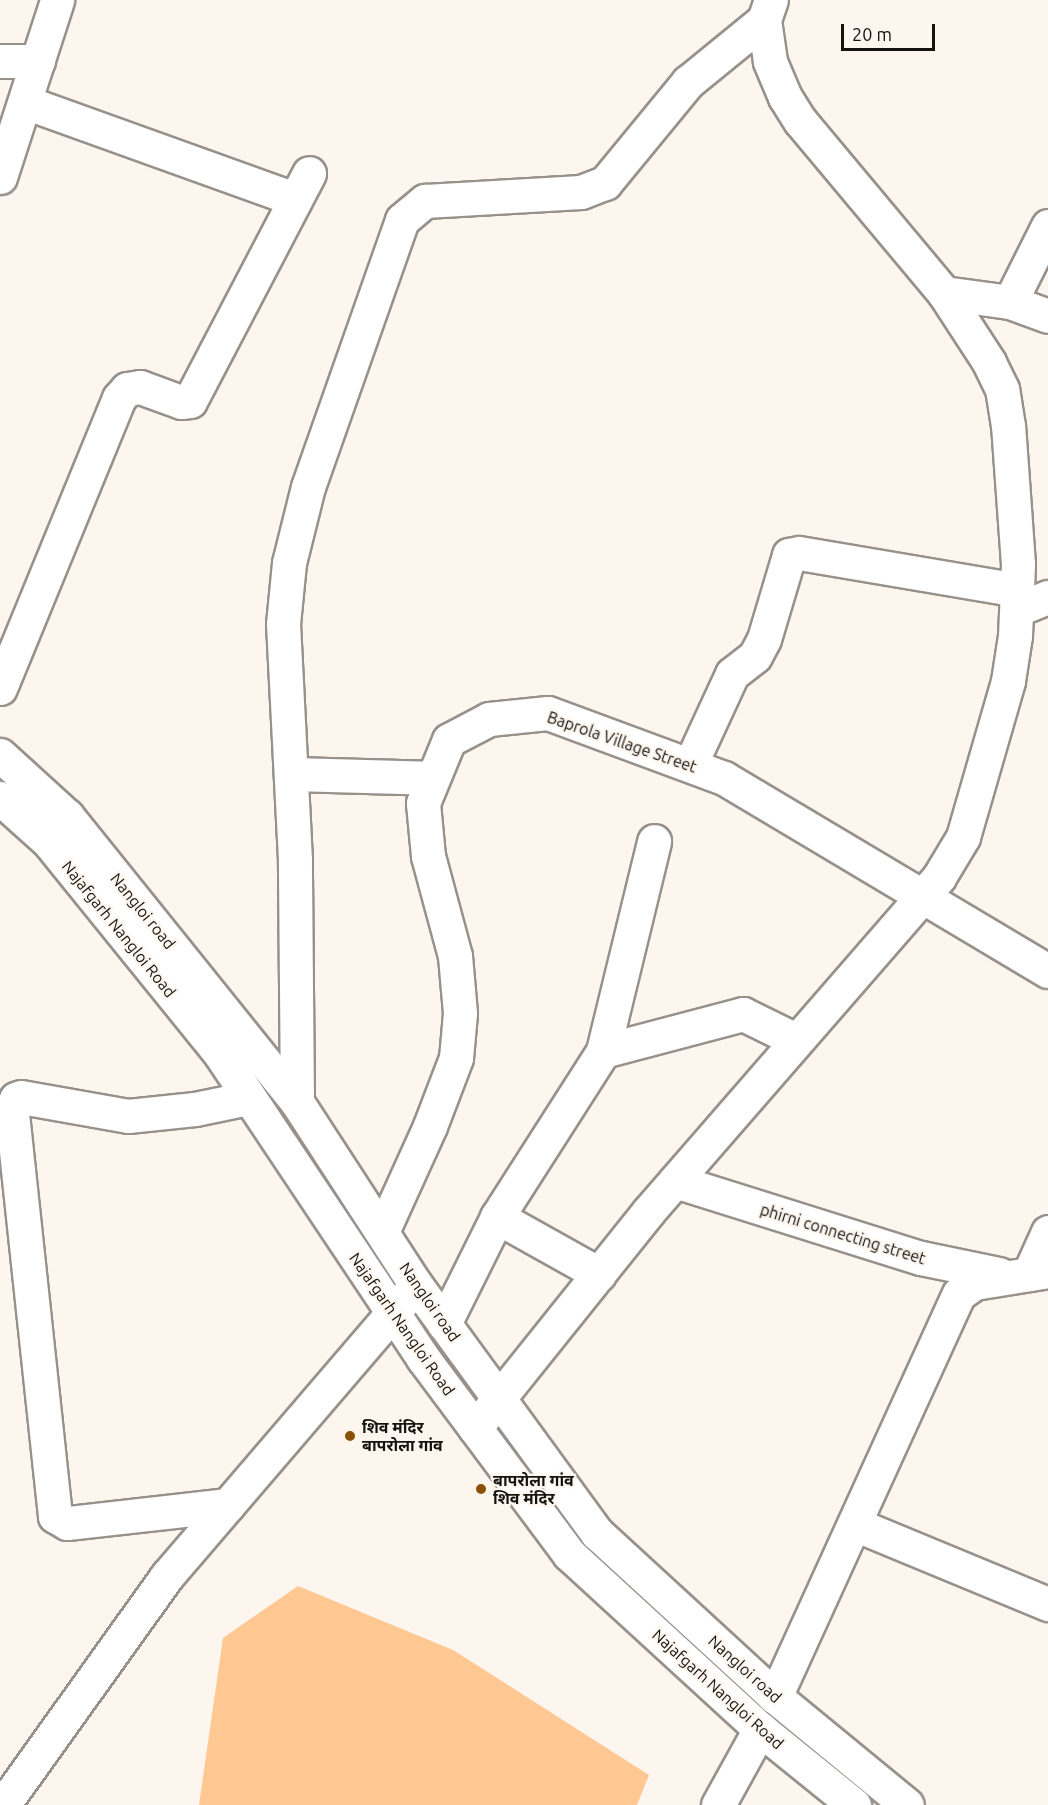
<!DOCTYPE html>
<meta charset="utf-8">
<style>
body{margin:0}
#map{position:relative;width:1048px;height:1805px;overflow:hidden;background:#fdf6ee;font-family:Ubuntu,"Noto Sans Devanagari",sans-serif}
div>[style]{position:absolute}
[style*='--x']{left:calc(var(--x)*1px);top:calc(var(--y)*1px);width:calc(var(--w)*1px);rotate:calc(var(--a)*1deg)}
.water>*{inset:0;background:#ffc791}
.roads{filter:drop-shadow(2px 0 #98918b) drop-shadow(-2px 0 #98918b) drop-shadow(0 2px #98918b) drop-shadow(0 -2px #98918b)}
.minor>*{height:33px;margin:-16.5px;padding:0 16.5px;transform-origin:16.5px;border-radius:16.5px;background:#fff}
.major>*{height:33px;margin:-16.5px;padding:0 16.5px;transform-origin:16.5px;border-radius:16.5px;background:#fff}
.dots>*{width:16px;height:16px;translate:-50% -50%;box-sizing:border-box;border:3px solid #fdf6ee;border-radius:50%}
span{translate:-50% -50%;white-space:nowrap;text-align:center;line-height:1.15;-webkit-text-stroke:4.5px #fdf6ee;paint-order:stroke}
.street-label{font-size:16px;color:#151310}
.poi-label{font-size:16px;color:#151310;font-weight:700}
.left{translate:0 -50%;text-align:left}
.scale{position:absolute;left:841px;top:24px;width:94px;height:27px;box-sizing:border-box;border:3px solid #151310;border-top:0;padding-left:8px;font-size:18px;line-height:21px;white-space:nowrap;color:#151310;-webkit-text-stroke:4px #fdf6ee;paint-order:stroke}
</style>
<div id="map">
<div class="water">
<div style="clip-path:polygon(298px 1586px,453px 1650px,649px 1775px,637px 1805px,199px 1805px,223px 1638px)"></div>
</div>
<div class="roads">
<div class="minor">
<div style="--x:0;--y:61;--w:38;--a:0"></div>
<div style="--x:25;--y:102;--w:287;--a:19.8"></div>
<div style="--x:0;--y:177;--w:186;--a:-72.1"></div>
<div style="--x:944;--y:293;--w:67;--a:7.8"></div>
<div style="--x:1010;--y:302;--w:40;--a:20.2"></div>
<div style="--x:1010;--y:302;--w:85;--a:-63.4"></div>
<div style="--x:1018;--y:609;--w:32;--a:-22"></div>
<div style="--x:0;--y:688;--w:313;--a:-67.7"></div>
<div style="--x:119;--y:398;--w:12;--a:-48"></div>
<div style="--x:127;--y:389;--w:13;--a:-9"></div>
<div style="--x:140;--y:387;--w:44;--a:20.1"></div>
<div style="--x:181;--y:402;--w:9;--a:-6"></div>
<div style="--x:190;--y:401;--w:257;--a:-62.4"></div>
<div style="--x:690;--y:765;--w:100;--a:-65.2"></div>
<div style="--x:732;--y:674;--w:29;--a:-38"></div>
<div style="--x:755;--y:656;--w:19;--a:-62"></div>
<div style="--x:764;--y:639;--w:88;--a:-73.4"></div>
<div style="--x:789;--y:555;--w:10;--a:-11"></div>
<div style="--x:799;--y:553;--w:222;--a:9.6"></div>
<div style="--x:291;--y:774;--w:139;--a:1.6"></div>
<div style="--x:603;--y:1051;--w:145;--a:-14.8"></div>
<div style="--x:743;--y:1014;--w:59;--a:26.1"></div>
<div style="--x:297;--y:1102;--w:242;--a:-90.5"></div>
<div style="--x:295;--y:860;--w:236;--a:-92.9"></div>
<div style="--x:283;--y:624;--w:61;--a:-84.4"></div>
<div style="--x:289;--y:563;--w:78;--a:-76"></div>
<div style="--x:308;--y:487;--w:283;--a:-70.6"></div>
<div style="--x:402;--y:220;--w:30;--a:-40"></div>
<div style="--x:425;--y:201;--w:156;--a:-3.3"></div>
<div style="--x:581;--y:192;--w:26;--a:-21"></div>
<div style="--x:605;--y:183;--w:131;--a:-50.6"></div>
<div style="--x:688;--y:82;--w:98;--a:-39.2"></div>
<div style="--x:675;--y:1181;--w:258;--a:17.4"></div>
<div style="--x:921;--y:1258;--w:80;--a:11.6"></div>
<div style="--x:497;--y:1217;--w:117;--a:29.2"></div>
<div style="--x:382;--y:1232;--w:116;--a:-65.6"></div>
<div style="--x:430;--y:1126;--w:73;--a:-69.1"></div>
<div style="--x:456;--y:1058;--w:45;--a:-84.9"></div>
<div style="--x:460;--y:1013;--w:57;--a:-95"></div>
<div style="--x:455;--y:956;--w:104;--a:-105.1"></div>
<div style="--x:428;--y:856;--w:53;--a:-95.4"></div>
<div style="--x:423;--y:803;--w:68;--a:-67.6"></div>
<div style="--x:449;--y:740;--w:45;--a:-27.7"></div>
<div style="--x:489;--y:719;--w:59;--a:-5.8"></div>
<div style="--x:548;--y:713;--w:188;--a:20.3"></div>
<div style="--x:724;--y:778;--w:377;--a:30.8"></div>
<div style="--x:1029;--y:1274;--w:46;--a:-65.7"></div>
<div style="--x:444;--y:1324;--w:119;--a:-63.6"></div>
<div style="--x:497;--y:1217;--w:197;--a:-57.4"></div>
<div style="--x:603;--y:1051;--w:216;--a:-76.3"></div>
<div style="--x:475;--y:1428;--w:277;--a:-51.3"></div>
<div style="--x:648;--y:1212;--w:444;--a:-49"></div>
<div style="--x:939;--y:877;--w:47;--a:-59"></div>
<div style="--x:963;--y:837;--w:162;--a:-73.9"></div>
<div style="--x:1008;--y:681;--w:46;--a:-81.2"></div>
<div style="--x:1015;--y:636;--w:72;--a:-87.6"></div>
<div style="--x:1018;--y:564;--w:138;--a:-94.1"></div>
<div style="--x:1008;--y:426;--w:37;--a:-99"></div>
<div style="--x:1002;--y:389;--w:30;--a:-116"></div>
<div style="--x:989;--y:362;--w:82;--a:-123.1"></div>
<div style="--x:944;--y:293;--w:224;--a:-129.9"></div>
<div style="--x:800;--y:121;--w:28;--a:-122"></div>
<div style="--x:785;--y:97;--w:39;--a:-113"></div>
<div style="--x:770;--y:61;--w:41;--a:-98.3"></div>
<div style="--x:764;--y:20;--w:21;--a:-71"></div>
<div style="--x:228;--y:1505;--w:162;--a:173.6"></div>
<div style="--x:67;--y:1523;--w:14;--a:-150"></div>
<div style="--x:55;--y:1516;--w:407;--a:-96.1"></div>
<div style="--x:12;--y:1111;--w:13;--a:-72"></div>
<div style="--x:16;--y:1099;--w:5;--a:-22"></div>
<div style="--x:21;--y:1097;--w:109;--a:10.1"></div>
<div style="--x:128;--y:1116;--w:67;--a:-6"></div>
<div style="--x:195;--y:1109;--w:54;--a:-11.7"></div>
<div style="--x:857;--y:1525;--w:207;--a:22.5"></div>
<div style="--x:775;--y:1697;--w:443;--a:-65.5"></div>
<div style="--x:959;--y:1294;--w:19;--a:-36"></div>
<div style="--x:974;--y:1283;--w:75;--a:-9.2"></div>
<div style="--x:3;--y:1805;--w:282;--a:-54.4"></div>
<div style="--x:167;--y:1576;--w:374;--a:-49.4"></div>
<div style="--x:718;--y:1805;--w:87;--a:-61.1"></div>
</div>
<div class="major">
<div style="--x:0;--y:755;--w:91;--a:42.3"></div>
<div style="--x:67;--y:816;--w:367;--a:51.2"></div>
<div style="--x:297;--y:1102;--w:218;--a:57"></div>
<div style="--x:416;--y:1285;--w:307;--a:53.9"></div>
<div style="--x:597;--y:1533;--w:239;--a:42.6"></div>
<div style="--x:773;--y:1695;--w:173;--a:39.4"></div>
<div style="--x:0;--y:798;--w:64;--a:41.9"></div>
<div style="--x:48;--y:841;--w:275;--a:51"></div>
<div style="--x:221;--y:1055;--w:364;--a:56.3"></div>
<div style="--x:423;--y:1358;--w:244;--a:53.3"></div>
<div style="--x:569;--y:1554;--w:259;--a:42.5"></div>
<div style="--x:760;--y:1729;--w:121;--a:39"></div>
</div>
</div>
<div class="dots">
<div style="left:350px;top:1436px;background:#8a5206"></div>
<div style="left:481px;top:1489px;background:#8a5206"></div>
</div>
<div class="street-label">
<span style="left:622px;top:742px;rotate:19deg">Baprola Village Street</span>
<span style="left:143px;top:911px;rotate:51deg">Nangloi road</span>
<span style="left:119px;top:929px;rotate:51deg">Najafgarh Nangloi Road</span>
<span style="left:843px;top:1234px;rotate:17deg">phirni connecting street</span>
<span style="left:430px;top:1302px;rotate:55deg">Nangloi road</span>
<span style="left:402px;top:1324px;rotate:55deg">Najafgarh Nangloi Road</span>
<span style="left:745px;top:1669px;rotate:42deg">Nangloi road</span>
<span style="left:718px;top:1689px;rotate:42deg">Najafgarh Nangloi Road</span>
</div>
<div class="poi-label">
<span class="left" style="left:362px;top:1436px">शिव मंदिर<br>बापरोला गांव</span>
<span class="left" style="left:493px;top:1489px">बापरोला गांव<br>शिव मंदिर</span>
</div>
<div class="scale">20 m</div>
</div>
